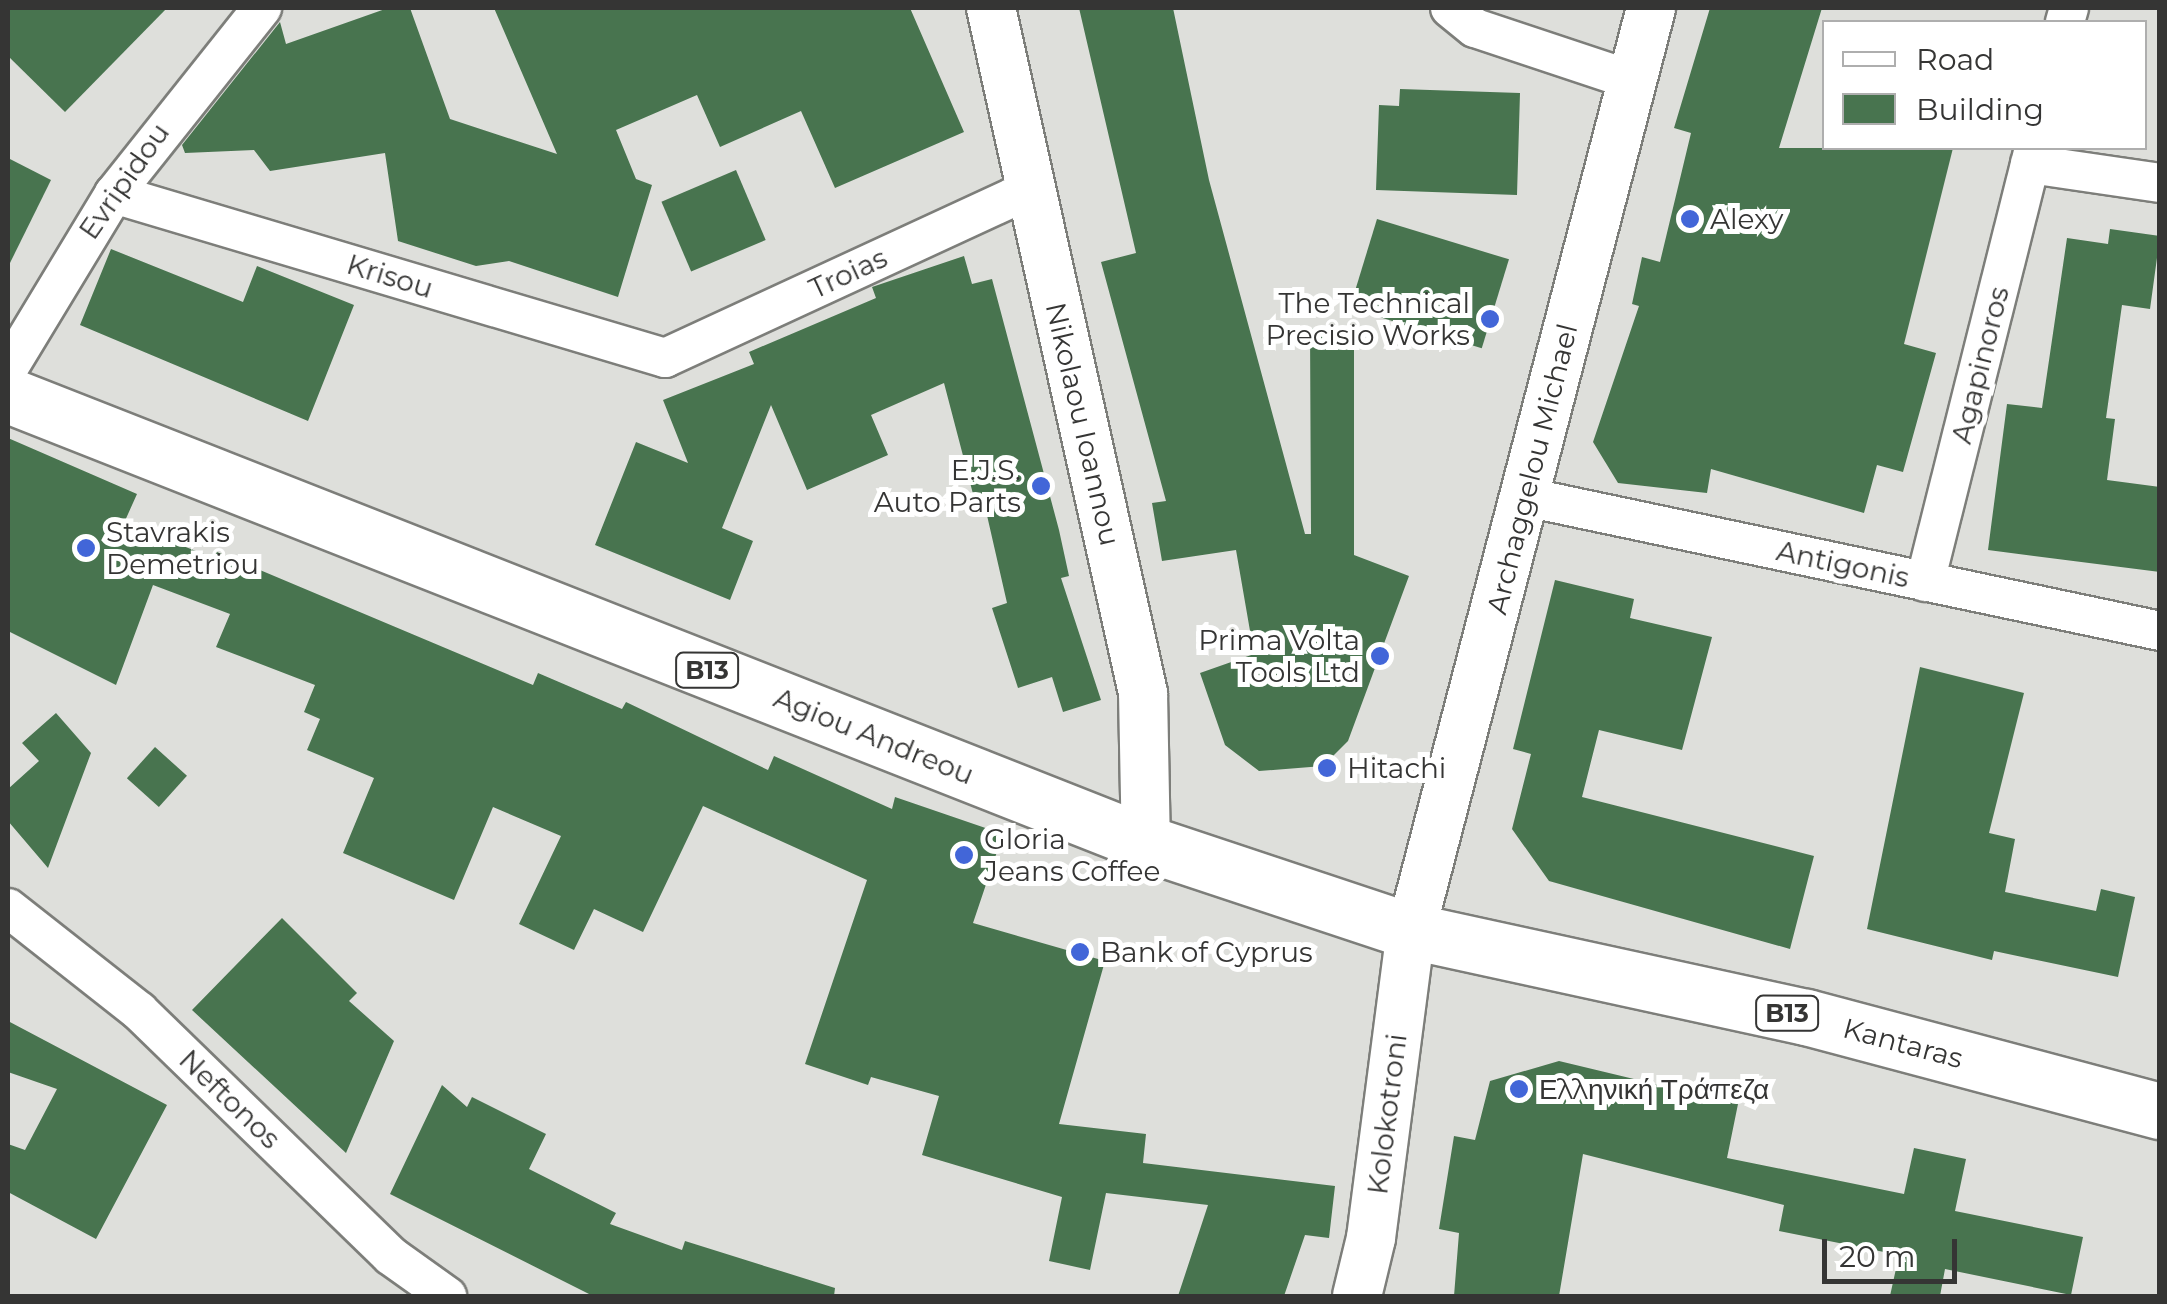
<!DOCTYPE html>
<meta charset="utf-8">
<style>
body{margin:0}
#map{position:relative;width:2167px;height:1304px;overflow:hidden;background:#dedfdb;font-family:Montserrat,sans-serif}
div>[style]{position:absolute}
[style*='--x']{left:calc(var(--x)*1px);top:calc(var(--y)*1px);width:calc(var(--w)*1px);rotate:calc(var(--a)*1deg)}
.building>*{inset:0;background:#48744f;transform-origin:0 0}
.roads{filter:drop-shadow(2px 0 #7d7e7a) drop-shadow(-2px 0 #7d7e7a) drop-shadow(0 2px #7d7e7a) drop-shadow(0 -2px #7d7e7a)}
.minor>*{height:38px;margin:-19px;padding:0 19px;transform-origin:19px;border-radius:19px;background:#fff}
.tertiary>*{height:48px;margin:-24px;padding:0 24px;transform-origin:24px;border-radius:24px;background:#fff}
.primary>*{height:55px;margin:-27.5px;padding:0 27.5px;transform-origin:27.5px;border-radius:27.5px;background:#fff}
.dots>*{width:28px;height:28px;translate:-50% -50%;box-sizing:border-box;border:5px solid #fff;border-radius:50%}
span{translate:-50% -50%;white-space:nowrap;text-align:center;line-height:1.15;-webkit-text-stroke:10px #fff;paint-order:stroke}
.shield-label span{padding:2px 8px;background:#fff;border:2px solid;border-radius:8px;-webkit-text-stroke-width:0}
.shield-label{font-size:25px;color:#353534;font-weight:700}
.street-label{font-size:28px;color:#353534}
.poi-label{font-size:28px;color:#353534}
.left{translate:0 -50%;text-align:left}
.right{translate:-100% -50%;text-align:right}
.frame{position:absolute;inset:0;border:10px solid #353534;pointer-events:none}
.legend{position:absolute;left:1822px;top:20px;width:325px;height:130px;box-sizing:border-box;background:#fff;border:2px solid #aeaeae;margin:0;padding:12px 18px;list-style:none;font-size:30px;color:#353534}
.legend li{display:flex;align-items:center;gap:20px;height:50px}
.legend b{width:50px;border:2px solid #aeaeae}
.scale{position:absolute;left:1822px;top:1239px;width:135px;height:45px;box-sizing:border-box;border:5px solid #353534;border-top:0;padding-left:12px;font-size:30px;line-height:35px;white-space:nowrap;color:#353534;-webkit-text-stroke:8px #fff;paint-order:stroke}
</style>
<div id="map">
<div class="building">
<div style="clip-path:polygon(8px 8px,167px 8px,65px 112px,8px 56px)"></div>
<div style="clip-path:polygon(388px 8px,410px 8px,450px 119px,557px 154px,494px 8px,910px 8px,964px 132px,835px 188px,801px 111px,720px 147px,697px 95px,616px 130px,636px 179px,652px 185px,618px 297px,509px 261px,476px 266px,398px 241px,385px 153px,270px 171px,254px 150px,185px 153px,182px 145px,280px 22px,286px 44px)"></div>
<div style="clip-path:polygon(1079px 8px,1173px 8px,1209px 180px,1305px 534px,1311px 534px,1310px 328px,1354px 328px,1354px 555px,1409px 576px,1348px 741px,1323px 766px,1259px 771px,1225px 745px,1200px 673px,1254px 654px,1236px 550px,1162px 561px,1152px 503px,1166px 501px,1101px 262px,1136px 253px)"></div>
<div style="clip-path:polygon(1710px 8px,1822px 8px,1779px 148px,1953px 148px,1904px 344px,1936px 353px,1903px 472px,1877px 465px,1864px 513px,1711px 469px,1707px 493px,1618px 483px,1593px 442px,1639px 306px,1632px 304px,1642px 257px,1660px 262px,1691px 133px,1674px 128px)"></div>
<div style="clip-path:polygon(1400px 89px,1520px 93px,1517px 195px,1376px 190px,1379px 105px,1399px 106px)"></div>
<div style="clip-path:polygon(8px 158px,51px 180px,8px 267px)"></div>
<div style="left:736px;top:170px;width:76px;height:81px;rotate:67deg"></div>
<div style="left:1377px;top:219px;width:138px;height:93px;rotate:17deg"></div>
<div style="clip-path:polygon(2110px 229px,2160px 236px,2150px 309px,2122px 305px,2106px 418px,2115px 419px,2107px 480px,2160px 487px,2160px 572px,1988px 550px,2007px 404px,2042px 408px,2067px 238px,2108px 244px)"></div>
<div style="clip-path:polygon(111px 249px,243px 302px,257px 266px,354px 305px,308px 421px,80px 325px)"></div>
<div style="clip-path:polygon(964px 256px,972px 284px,992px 279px,1059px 530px,1069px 576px,1061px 578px,1101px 700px,1063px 712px,1052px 677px,1018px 688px,992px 608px,1007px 603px,986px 511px,978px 513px,944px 383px,871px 415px,888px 455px,807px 490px,771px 405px,722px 528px,753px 541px,730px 600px,595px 545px,636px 442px,688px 463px,663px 400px,754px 364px,749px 352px,876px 298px,872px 287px)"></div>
<div style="clip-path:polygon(8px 438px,137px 494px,124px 523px,214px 558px,217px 552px,533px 685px,538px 673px,622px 709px,626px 702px,768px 770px,774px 756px,892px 809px,895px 797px,1003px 834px,973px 923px,1105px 961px,1059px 1124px,1146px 1134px,1143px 1163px,1335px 1186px,1329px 1238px,1305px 1235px,1284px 1296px,1178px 1296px,1208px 1205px,1106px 1193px,1090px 1270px,1049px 1261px,1062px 1197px,922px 1155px,939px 1096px,871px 1077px,868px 1085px,805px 1064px,867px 880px,703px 806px,643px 932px,594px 909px,574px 950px,519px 924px,561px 836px,493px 807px,454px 900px,343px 853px,374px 778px,307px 750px,320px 719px,304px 712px,315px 685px,216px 647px,230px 614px,153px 585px,116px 685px,8px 631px)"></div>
<div style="clip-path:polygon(1555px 580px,1634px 599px,1630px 618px,1712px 637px,1682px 750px,1599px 730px,1582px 797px,1814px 856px,1790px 949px,1549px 881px,1512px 829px,1531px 754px,1513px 749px)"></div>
<div style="clip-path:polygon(1920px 667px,2024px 693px,1989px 833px,2015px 839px,2005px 892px,2096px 911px,2101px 889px,2135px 897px,2118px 977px,1994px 951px,1992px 960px,1867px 929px)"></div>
<div style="clip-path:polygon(56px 713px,91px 753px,48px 868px,8px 821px,8px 789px,39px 761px,22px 743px)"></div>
<div style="left:155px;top:747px;width:43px;height:42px;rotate:42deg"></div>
<div style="clip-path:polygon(282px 918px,357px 993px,349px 1001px,394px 1041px,346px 1153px,192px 1010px)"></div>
<div style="clip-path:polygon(8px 1021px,167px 1105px,96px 1239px,8px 1192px,8px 1144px,25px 1150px,57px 1089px,8px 1072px)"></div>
<div style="clip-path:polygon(1559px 1061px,1738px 1104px,1727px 1158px,1904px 1194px,1914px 1148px,1966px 1159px,1955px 1211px,2083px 1237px,2071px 1295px,1945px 1269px,1940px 1296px,1890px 1296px,1899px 1255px,1779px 1231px,1784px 1205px,1583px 1154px,1559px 1296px,1454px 1296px,1459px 1233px,1439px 1229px,1454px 1136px,1475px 1140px,1490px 1081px)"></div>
<div style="clip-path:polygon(442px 1085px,467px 1107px,472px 1097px,546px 1134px,529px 1169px,616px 1213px,610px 1224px,682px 1250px,685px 1241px,835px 1288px,834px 1296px,593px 1296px,390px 1194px)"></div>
</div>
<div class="roads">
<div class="minor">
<div style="--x:1450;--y:8;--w:32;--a:39"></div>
<div style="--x:1475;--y:28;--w:164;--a:18.4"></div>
<div style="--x:2065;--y:22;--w:15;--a:-74"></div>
<div style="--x:2030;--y:164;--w:131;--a:8.3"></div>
<div style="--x:114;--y:194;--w:575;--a:16.58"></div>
<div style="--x:665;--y:358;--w:403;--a:-24.8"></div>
<div style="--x:8;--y:369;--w:205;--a:-58.8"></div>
<div style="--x:114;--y:194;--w:238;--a:-51.5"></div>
<div style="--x:1526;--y:497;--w:648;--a:11.93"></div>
<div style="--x:1925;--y:582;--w:447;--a:-75.9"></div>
<div style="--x:8;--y:908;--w:167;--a:38.2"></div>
<div style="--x:139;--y:1011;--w:351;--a:44.2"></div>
<div style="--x:391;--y:1256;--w:69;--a:35.5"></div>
</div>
<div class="tertiary">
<div style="--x:991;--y:8;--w:702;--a:77.49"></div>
<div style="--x:1143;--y:693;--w:150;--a:88.9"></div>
<div style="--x:1357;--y:1296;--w:60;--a:-76.4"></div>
<div style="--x:1371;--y:1238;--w:310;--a:-82.6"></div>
<div style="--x:1411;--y:931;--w:954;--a:-75.42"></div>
</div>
<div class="primary">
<div style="--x:8;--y:395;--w:1223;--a:21.49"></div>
<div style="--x:1146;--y:843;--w:279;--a:18.4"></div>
<div style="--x:1411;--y:931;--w:404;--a:12.3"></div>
<div style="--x:1806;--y:1017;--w:366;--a:14.9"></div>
</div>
</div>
<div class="dots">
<div style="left:1690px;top:219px;background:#4266d8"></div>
<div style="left:1490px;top:319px;background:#4266d8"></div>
<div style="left:1041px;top:486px;background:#4266d8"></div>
<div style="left:86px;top:548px;background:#4266d8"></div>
<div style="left:1380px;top:656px;background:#4266d8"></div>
<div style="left:1327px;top:768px;background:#4266d8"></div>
<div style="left:964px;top:855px;background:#4266d8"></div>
<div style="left:1080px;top:952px;background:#4266d8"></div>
<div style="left:1519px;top:1089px;background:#4266d8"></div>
</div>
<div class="shield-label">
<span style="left:707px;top:670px">B13</span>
<span style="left:1787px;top:1013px">B13</span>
</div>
<div class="street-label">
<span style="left:124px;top:181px;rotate:-55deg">Evripidou</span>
<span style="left:848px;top:273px;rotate:-25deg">Troias</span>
<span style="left:390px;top:276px;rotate:17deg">Krisou</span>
<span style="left:1980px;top:365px;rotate:-76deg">Agapinoros</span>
<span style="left:1083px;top:424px;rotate:77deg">Nikolaou Ioannou</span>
<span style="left:1532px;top:469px;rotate:-76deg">Archaggelou Michael</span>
<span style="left:1843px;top:564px;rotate:12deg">Antigonis</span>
<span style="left:874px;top:736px;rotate:22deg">Agiou Andreou</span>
<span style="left:1903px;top:1043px;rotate:15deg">Kantaras</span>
<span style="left:230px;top:1099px;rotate:44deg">Neftonos</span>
<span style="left:1387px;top:1114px;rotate:-83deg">Kolokotroni</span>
</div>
<div class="poi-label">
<span class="left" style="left:1710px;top:219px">Alexy</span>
<span class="right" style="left:1470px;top:319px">The Technical<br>Precisio Works</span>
<span class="right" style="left:1021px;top:486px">E.J.S.<br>Auto Parts</span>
<span class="left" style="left:106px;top:548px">Stavrakis<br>Demetriou</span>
<span class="right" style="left:1360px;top:656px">Prima Volta<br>Tools Ltd</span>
<span class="left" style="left:1347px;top:768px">Hitachi</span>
<span class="left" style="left:984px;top:855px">Gloria<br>Jeans Coffee</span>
<span class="left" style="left:1100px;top:952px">Bank of Cyprus</span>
<span class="left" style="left:1539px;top:1089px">Ελληνική Τράπεζα</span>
</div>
<div class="frame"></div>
<ul class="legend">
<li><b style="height:12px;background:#fff"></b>Road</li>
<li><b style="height:28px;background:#48744f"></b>Building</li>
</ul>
<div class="scale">20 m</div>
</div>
